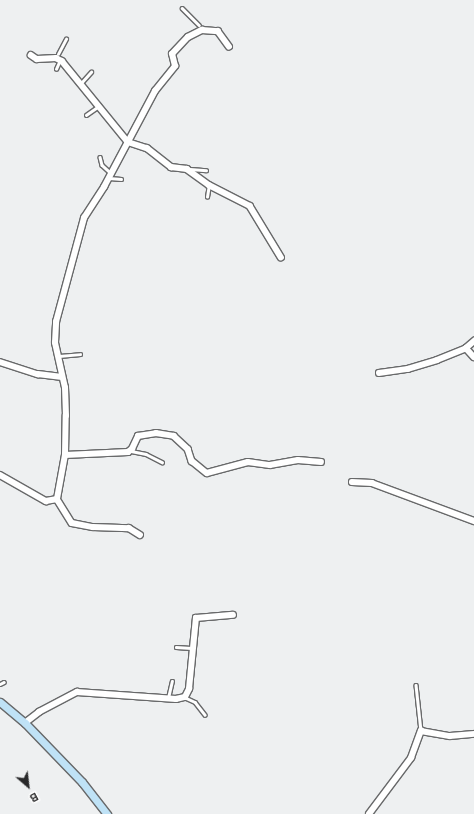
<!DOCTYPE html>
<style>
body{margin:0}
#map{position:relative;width:474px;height:814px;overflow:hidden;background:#eef0f1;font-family:Raleway,sans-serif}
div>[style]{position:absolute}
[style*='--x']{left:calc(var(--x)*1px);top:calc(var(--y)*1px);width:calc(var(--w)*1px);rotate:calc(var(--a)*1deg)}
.roads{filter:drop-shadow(1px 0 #68696a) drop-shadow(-1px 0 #68696a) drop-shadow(0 1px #68696a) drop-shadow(0 -1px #68696a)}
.lane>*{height:2.5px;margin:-1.25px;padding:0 1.25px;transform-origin:1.25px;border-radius:1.25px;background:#fff}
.street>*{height:5.5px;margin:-2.75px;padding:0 2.75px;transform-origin:2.75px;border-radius:2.75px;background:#fff}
.secondary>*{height:7px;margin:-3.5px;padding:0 3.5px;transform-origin:3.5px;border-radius:3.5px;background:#bfe2f6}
span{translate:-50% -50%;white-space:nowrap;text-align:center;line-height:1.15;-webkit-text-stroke:4px #fff;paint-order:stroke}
.north{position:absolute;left:8px;top:766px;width:40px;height:40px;-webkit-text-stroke:3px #fff;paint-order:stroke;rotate:152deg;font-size:11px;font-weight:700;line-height:16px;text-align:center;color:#29292a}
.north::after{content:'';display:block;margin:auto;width:14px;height:18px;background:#29292a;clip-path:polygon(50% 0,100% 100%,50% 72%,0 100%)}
</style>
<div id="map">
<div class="roads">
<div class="lane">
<div style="--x:182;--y:8;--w:24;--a:45"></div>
<div style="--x:58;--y:54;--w:17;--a:-62"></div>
<div style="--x:56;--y:69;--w:10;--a:-66"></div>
<div style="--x:81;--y:83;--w:15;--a:-48"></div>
<div style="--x:86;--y:115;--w:16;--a:-35"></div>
<div style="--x:100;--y:157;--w:8;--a:76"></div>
<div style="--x:102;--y:165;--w:12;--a:42"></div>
<div style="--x:190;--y:169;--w:16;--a:4"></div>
<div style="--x:109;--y:178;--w:12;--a:5"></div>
<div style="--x:207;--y:197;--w:12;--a:-81"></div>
<div style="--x:59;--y:356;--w:21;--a:-5"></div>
<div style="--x:131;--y:451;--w:15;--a:11"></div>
<div style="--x:146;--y:454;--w:18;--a:27"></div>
<div style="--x:176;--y:647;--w:15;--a:4"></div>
<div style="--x:0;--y:684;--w:4;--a:-27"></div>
<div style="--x:416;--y:685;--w:46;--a:83.8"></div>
<div style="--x:168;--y:698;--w:17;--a:-77"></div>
<div style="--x:186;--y:698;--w:10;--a:24"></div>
<div style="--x:195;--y:702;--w:16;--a:52"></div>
</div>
<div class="street">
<div style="--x:31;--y:55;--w:7;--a:34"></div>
<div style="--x:37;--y:59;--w:19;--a:-3"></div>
<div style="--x:56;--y:58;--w:7;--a:27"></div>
<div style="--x:62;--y:61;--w:104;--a:50.8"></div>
<div style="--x:128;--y:142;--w:20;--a:18"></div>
<div style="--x:147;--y:148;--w:31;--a:38"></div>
<div style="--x:171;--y:167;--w:16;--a:7"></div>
<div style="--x:187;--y:169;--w:27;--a:36"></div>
<div style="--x:209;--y:185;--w:46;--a:27.1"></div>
<div style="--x:250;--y:206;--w:60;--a:58.7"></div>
<div style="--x:466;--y:348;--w:12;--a:48"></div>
<div style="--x:0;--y:362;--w:40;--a:18"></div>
<div style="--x:38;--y:374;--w:24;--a:7"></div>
<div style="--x:379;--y:373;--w:29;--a:-8"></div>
<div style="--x:408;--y:369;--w:30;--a:-17"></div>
<div style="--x:437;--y:360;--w:31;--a:-22"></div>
<div style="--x:466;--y:348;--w:11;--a:-41"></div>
<div style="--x:65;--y:455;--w:63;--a:-2.7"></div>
<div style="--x:128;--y:452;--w:5;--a:-37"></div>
<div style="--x:132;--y:449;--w:14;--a:-65"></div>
<div style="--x:138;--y:436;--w:18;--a:-9"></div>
<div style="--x:156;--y:433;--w:18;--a:9"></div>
<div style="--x:174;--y:436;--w:19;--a:43"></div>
<div style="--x:188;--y:449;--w:13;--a:72"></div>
<div style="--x:192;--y:461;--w:19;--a:39"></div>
<div style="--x:207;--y:473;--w:42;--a:-15"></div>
<div style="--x:248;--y:462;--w:22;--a:8"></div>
<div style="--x:270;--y:465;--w:28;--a:-10"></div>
<div style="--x:298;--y:460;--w:23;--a:5"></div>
<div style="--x:0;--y:475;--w:53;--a:29.5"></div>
<div style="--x:46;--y:501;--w:11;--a:-10"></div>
<div style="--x:57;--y:499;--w:45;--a:-79.7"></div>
<div style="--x:65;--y:455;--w:39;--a:-89"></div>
<div style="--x:66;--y:416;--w:28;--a:-92"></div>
<div style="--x:65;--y:388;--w:46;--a:-102.5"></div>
<div style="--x:55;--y:343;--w:21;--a:-87"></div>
<div style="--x:56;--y:322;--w:108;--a:-74.9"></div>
<div style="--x:84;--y:218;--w:37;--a:-57"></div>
<div style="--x:104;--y:187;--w:109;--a:-62"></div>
<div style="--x:155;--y:91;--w:32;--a:-51"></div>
<div style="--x:175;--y:66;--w:12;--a:-104"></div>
<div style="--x:172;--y:54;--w:23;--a:-47"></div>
<div style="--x:188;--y:37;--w:16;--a:-27"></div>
<div style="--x:202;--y:30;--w:16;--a:4"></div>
<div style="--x:218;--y:31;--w:19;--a:54"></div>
<div style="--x:352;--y:482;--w:20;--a:3"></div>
<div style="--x:372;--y:483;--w:109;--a:20.4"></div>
<div style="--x:57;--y:499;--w:28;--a:58"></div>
<div style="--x:72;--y:523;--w:21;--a:11"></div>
<div style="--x:93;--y:527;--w:36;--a:2"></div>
<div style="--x:129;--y:528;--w:13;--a:32"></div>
<div style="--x:25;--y:723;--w:18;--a:-38"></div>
<div style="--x:39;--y:712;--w:43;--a:-27.8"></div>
<div style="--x:77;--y:692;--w:99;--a:4"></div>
<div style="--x:176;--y:699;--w:9;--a:-13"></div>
<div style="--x:185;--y:697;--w:9;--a:-63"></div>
<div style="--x:189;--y:689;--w:71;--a:-84.4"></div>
<div style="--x:196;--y:618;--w:37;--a:-5"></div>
<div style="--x:369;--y:814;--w:70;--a:-53.1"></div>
<div style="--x:411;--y:758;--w:29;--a:-70"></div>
<div style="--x:421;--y:731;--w:29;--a:10"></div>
<div style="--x:450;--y:736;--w:24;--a:-5"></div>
</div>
<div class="secondary">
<div style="--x:0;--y:702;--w:33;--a:40"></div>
<div style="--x:25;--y:723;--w:82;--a:46"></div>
<div style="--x:82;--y:782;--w:41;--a:52"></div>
</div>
</div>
<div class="north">B</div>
</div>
